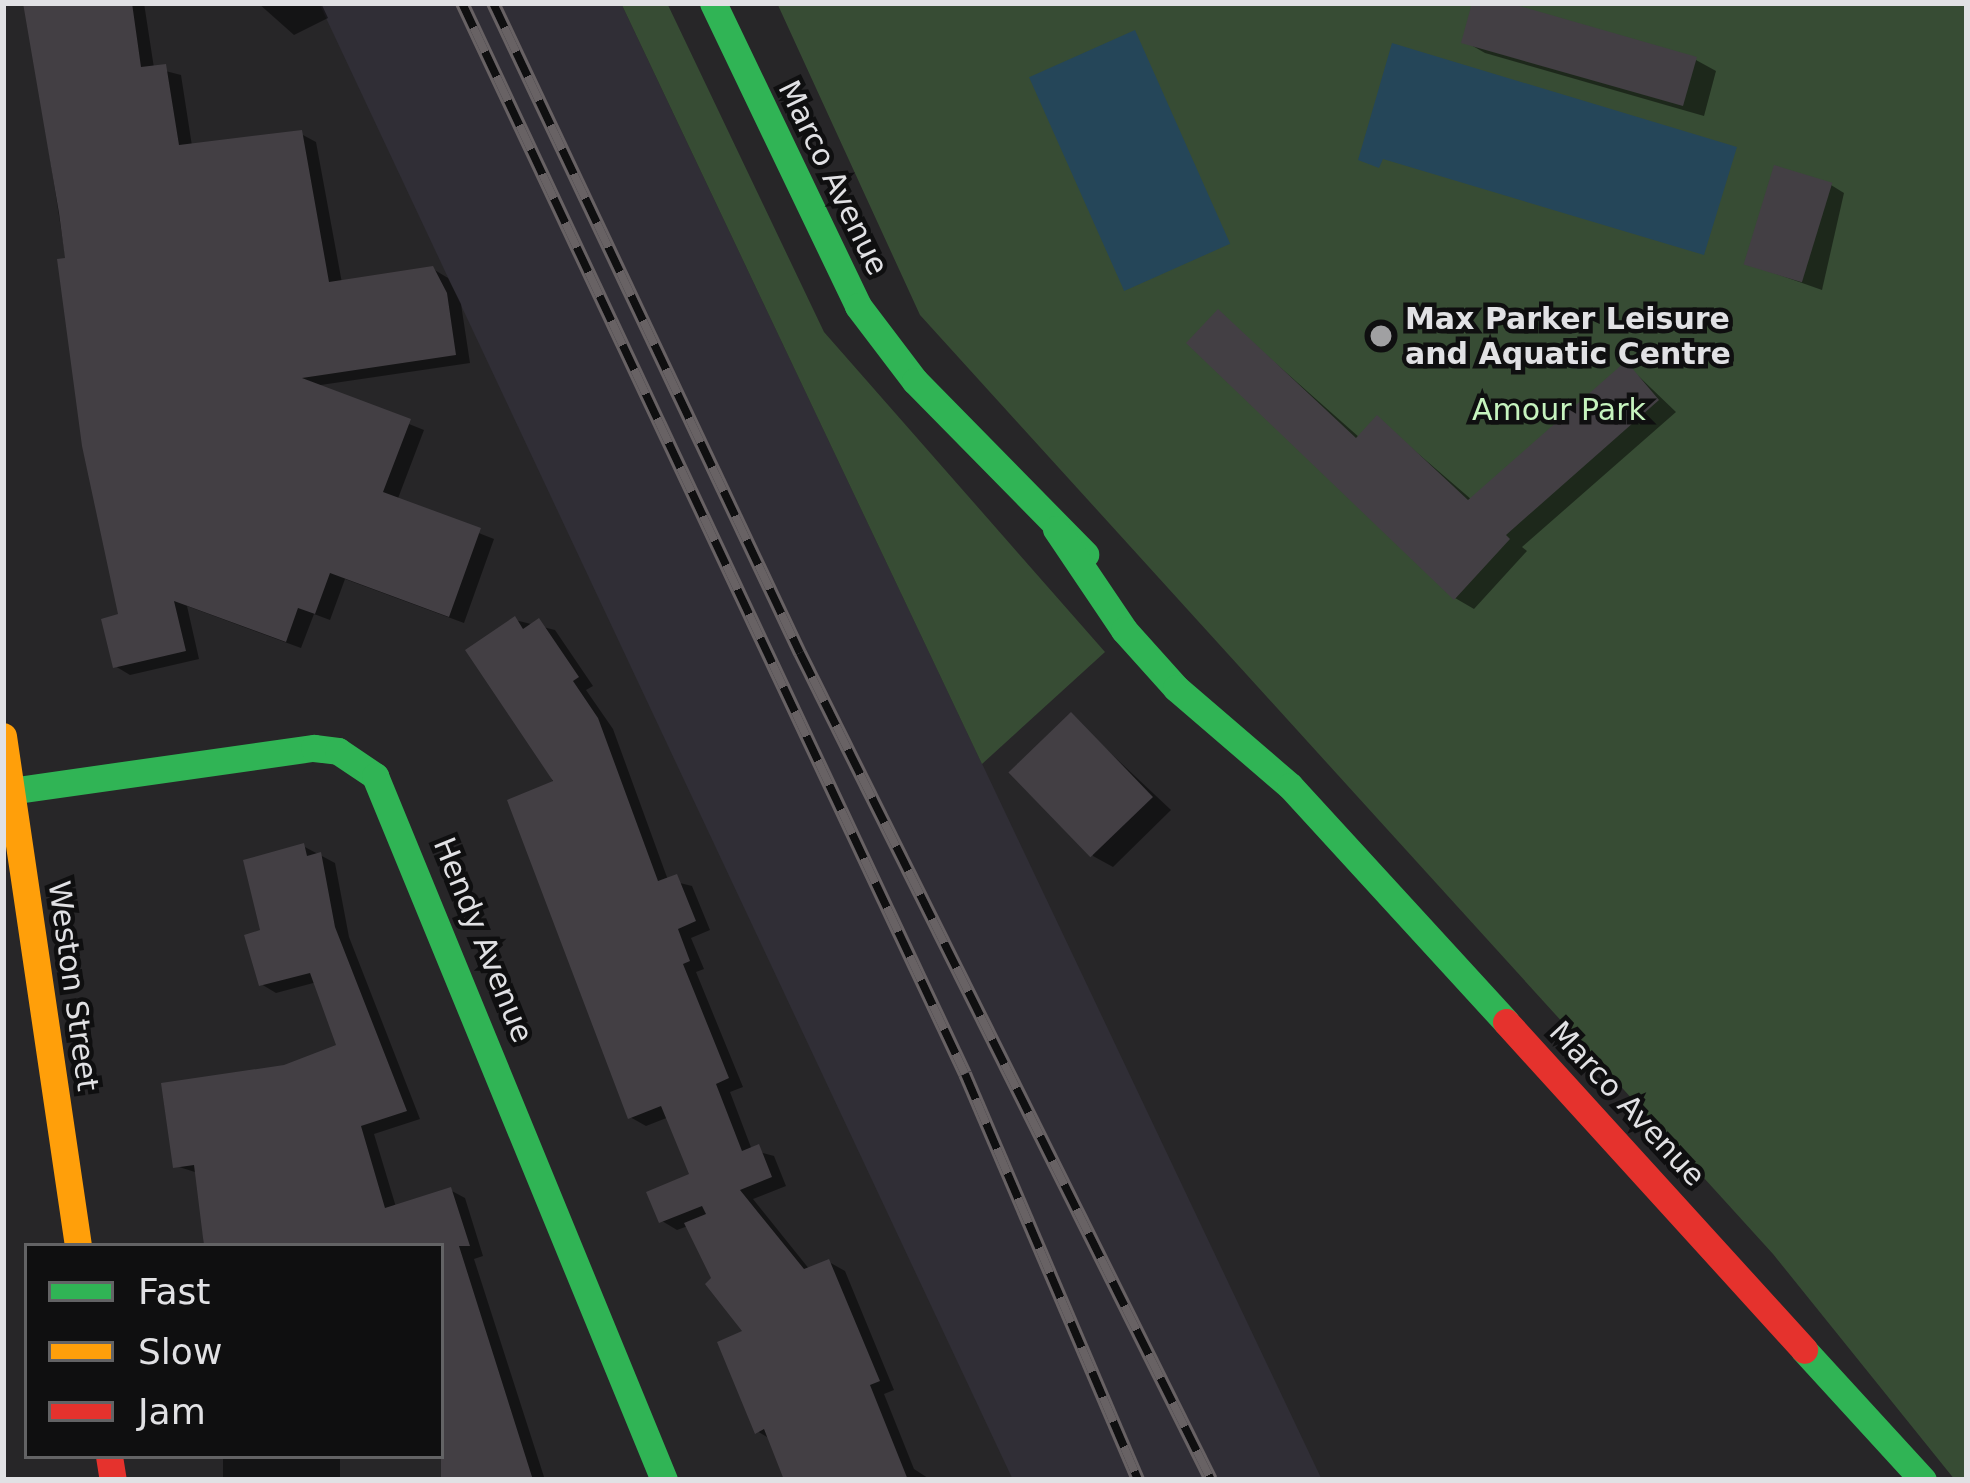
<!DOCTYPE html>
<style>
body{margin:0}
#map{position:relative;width:1970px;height:1483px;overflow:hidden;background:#272628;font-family:"DejaVu Sans",sans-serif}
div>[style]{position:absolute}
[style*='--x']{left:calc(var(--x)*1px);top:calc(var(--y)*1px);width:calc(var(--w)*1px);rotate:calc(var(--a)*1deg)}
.built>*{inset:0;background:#302e36}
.green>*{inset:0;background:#374c34}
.water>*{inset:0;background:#254659;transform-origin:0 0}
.shadow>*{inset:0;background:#0007;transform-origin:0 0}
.building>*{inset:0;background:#433f44;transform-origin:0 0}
.fast>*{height:27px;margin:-13.5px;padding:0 13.5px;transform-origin:13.5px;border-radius:13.5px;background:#30b455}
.slow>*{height:27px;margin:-13.5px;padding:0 13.5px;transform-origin:13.5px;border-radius:13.5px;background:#ff9f0a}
.jam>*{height:27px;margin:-13.5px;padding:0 13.5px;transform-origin:13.5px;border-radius:13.5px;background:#e5322d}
.rail>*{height:14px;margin-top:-7px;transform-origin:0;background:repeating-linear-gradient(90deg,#0f0f10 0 27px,#686264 0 54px);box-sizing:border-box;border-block:3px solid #686264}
.dots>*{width:33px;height:33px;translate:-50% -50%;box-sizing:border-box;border:6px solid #0f0f10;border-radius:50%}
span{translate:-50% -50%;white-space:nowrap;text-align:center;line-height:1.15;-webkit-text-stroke:9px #0f0f10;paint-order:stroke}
.street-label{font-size:30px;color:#e1e1e4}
.poi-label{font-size:30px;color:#e1e1e4;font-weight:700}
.left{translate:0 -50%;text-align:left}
.park-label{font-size:30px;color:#c6f3be}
.frame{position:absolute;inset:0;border:6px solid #e1e1e4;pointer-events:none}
.legend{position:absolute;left:24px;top:1243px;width:420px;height:216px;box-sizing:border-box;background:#0f0f10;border:3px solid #636365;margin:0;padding:15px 21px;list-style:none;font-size:36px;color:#e1e1e4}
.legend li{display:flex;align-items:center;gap:24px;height:60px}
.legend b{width:60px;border:3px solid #636365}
</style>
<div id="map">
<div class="built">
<div style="clip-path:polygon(319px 3px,621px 3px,1322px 1480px,1013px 1480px)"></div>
</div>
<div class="green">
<div style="clip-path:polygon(621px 3px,667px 3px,824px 332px,1105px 652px,982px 764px)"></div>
<div style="clip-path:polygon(777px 3px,1967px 3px,1967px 1480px,1955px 1480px,1773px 1254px,920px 315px)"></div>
</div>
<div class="water">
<div style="left:1135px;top:30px;width:234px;height:116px;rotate:66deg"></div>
<div style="clip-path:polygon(1392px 43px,1737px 147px,1704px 255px,1383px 159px,1379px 168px,1358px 160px)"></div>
</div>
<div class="shadow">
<div style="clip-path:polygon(26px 3px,144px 3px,154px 68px,181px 75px,192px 146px,301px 134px,316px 142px,342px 283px,433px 269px,448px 278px,461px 304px,470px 363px,314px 386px,424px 430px,397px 501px,494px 539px,464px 623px,345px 579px,330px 620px,314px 614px,301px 648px,187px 606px,199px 659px,130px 675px,115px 666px,121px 616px)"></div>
<div style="clip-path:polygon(321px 3px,328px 18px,294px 35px,258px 3px)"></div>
<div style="clip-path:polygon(1475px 3px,1696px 60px,1716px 71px,1704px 116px,1485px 53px,1464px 41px)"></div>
<div style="clip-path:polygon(1831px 185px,1844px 193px,1822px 290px,1748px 264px)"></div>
<div style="clip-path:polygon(1219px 313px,1360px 438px,1378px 419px,1472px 500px,1627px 365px,1676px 412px,1522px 547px,1527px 551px,1474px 609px,1455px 598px)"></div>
<div style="clip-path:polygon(515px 620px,555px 630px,593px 686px,586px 690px,613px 729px,668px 880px,692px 886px,710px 930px,691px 938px,704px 969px,696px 972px,743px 1087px,730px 1092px,752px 1150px,774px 1156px,786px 1186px,753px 1199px,810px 1270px,829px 1262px,845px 1271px,894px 1390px,884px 1394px,914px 1469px,931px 1480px,788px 1480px,772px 1440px,757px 1431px,747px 1332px,688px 1226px,677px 1230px,662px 1221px,693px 1175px,669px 1117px,646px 1126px,630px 1117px)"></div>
<div style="clip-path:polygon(1071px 716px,1171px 810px,1113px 867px,1093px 856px)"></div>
<div style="clip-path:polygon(303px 846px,335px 863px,349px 937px,420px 1119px,374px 1134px,396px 1207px,450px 1190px,465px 1198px,483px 1256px,474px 1259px,545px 1480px,443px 1480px,441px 1470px,452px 1467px,441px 1426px,441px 1246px,204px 1246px,198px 1173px,176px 1166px,284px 1068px,339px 1047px,317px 982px,276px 993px,261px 984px,263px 933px)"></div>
<div style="left:223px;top:1456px;width:117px;height:25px"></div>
</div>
<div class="building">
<div style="clip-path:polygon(23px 3px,132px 3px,141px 67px,166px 64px,179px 145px,302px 130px,329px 282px,433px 266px,447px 293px,456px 355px,302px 378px,411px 419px,383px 492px,481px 528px,449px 617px,330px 573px,315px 614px,298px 608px,286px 642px,174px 601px,186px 651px,113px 668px,101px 619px,118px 614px,82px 446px,57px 259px,65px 258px,59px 213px)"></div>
<div style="clip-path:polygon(1472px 3px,1509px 3px,1697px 57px,1683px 106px,1461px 43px)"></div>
<div style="left:1774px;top:165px;width:61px;height:104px;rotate:17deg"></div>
<div style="clip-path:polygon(1218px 309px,1356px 438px,1377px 415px,1468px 500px,1626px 361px,1659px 400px,1506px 535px,1510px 539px,1454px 600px,1186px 343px)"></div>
<div style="clip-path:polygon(515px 616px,523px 629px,539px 618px,579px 677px,573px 681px,598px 718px,658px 881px,677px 874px,696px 921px,678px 929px,690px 961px,683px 964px,729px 1078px,716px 1084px,742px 1151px,759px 1144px,772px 1177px,740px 1190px,804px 1269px,829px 1259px,880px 1381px,870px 1385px,908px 1480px,784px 1480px,764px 1429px,755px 1434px,717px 1342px,742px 1331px,705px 1284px,711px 1278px,684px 1223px,706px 1214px,702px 1206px,659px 1223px,646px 1192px,689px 1174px,661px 1106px,628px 1119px,507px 800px,553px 781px,465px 650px)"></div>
<div style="left:1071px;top:712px;width:118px;height:87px;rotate:46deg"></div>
<div style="clip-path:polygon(304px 843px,307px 856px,321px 852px,335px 927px,407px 1111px,361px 1126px,385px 1208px,451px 1187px,470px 1246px,459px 1246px,533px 1480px,441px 1480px,441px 1246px,204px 1246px,194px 1165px,173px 1168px,161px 1083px,284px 1065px,336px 1045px,310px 973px,259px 986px,244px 935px,260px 930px,243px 860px)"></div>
</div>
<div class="fast">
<div style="--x:713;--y:3;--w:336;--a:64.4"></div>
<div style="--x:858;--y:306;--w:94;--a:52.8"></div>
<div style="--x:915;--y:381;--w:243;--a:45.5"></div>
<div style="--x:1056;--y:529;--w:122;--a:56"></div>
<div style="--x:1124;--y:630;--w:78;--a:48.1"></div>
<div style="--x:1176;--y:688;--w:150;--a:40.7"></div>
<div style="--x:1290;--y:786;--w:320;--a:47.5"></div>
<div style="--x:3;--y:792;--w:314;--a:-8.1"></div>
<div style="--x:314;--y:748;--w:24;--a:7"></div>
<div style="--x:338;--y:751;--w:45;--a:34"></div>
<div style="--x:375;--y:776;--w:761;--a:67.68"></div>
<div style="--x:1804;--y:1350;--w:176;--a:47.5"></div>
</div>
<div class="slow">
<div style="--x:3;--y:736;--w:515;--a:81.63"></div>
</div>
<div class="jam">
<div style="--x:1506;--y:1022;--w:443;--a:47.7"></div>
<div style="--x:109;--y:1456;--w:24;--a:81"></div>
</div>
<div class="rail">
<div style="--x:462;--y:3;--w:1183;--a:64.84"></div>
<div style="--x:965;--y:1074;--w:441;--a:66.9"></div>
<div style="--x:493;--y:3;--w:719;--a:64.72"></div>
<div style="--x:800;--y:653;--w:923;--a:63.57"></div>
</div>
<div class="dots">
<div style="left:1381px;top:336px;background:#a0a0a2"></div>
</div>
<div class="street-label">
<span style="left:833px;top:178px;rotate:64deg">Marco Avenue</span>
<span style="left:483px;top:940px;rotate:68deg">Hendy Avenue</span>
<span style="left:73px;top:986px;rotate:82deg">Weston Street</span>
<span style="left:1627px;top:1104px;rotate:47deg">Marco Avenue</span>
</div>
<div class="poi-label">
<span class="left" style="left:1405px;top:336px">Max Parker Leisure<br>and Aquatic Centre</span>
</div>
<div class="park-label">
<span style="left:1559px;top:410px">Amour Park</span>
</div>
<div class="frame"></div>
<ul class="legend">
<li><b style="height:15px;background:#30b455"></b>Fast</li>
<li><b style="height:15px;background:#ff9f0a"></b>Slow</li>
<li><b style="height:15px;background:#e5322d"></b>Jam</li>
</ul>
</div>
